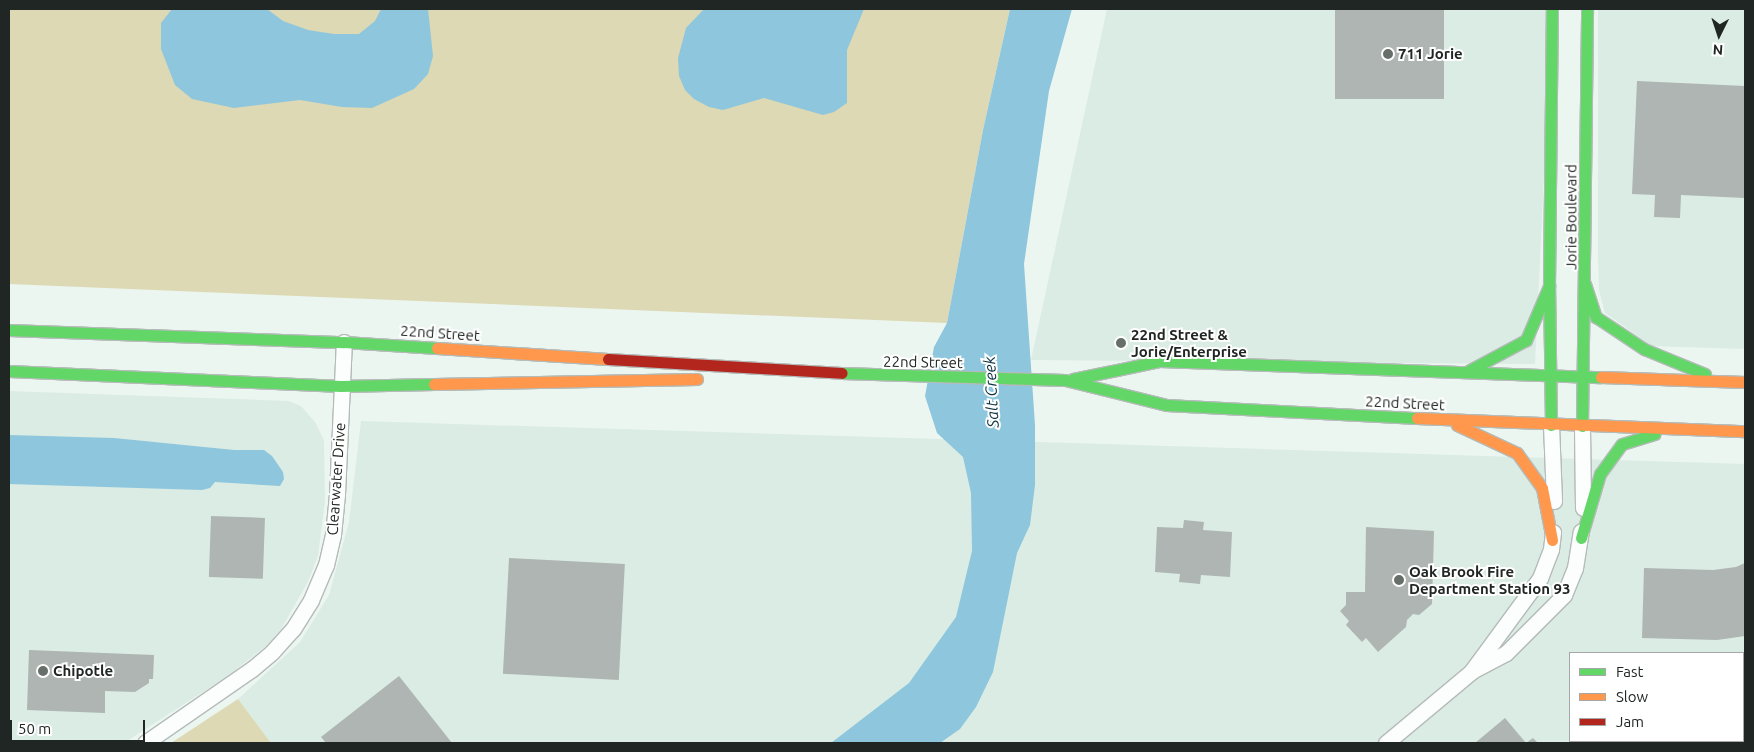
<!DOCTYPE html>
<style>
body{margin:0}
#map{position:relative;width:1754px;height:752px;overflow:hidden;background:#ecf6f1;font-family:Ubuntu,sans-serif}
div>[style]{position:absolute}
[style*='--x']{left:calc(var(--x)*1px);top:calc(var(--y)*1px);width:calc(var(--w)*1px);rotate:calc(var(--a)*1deg)}
.built>*{inset:0;background:#daece3}
.green>*{inset:0;background:#dcd9b4}
.water>*{inset:0;background:#8ec6dd}
.building>*{inset:0;background:#aeb5b3;transform-origin:0 0}
.roads{filter:drop-shadow(1px 0 #b4bbb8) drop-shadow(-1px 0 #b4bbb8) drop-shadow(0 1px #b4bbb8) drop-shadow(0 -1px #b4bbb8)}
.street>*{height:15px;margin:-7.5px;padding:0 7.5px;transform-origin:7.5px;border-radius:7.5px;background:#fcfefd}
.fast>*{height:11px;margin:-5.5px;padding:0 5.5px;transform-origin:5.5px;border-radius:5.5px;background:#63d668}
.slow>*{height:11px;margin:-5.5px;padding:0 5.5px;transform-origin:5.5px;border-radius:5.5px;background:#ff974d}
.jam>*{height:11px;margin:-5.5px;padding:0 5.5px;transform-origin:5.5px;border-radius:5.5px;background:#b3261e}
.dots>*{width:14px;height:14px;translate:-50% -50%;box-sizing:border-box;border:2px solid #fff;border-radius:50%}
span{translate:-50% -50%;white-space:nowrap;text-align:center;line-height:1.15;-webkit-text-stroke:4px #fff;paint-order:stroke}
.poi-label{font-size:15px;color:#202623;font-weight:700}
.left{translate:0 -50%;text-align:left}
.street-label{font-size:15px;color:#202623}
.water-label{font-size:16px;color:#0e3241;font-style:italic}
.frame{position:absolute;inset:0;border:10px solid #202623;pointer-events:none}
.legend{position:absolute;left:1569px;top:652px;width:175px;height:90px;box-sizing:border-box;background:#fff;border:1px solid #a6a8a7;margin:0;padding:6px 9px;list-style:none;font-size:15px;color:#202623}
.legend li{display:flex;align-items:center;gap:10px;height:25px}
.legend b{width:25px;border:1px solid #a6a8a7}
.north{position:absolute;left:1694px;top:10px;width:50px;height:50px;-webkit-text-stroke:4px #fff;paint-order:stroke;rotate:184deg;font-size:14px;font-weight:700;line-height:20px;text-align:center;color:#202623}
.north::after{content:'';display:block;margin:auto;width:18px;height:22px;background:#202623;clip-path:polygon(50% 0,100% 100%,50% 72%,0 100%)}
.scale{position:absolute;left:10px;top:720px;width:135px;height:22px;box-sizing:border-box;border:2px solid #202623;border-top:0;padding-left:6px;font-size:15px;line-height:18px;white-space:nowrap;color:#202623;-webkit-text-stroke:4px #fff;paint-order:stroke}
</style>
<div id="map">
<div class="built">
<div style="clip-path:polygon(1107px 9px,1552px 9px,1535px 364px,1031px 360px)"></div>
<div style="clip-path:polygon(1598px 9px,1745px 9px,1745px 349px,1652px 346px,1605px 313px,1599px 290px,1598px 254px)"></div>
<div style="clip-path:polygon(9px 391px,289px 401px,301px 406px,315px 422px,324px 440px,325px 501px,318px 556px,308px 582px,281px 629px,267px 645px,229px 675px,124px 743px,9px 743px)"></div>
<div style="clip-path:polygon(361px 421px,1745px 464px,1745px 682px,1743px 686px,1743px 653px,1570px 653px,1570px 741px,1709px 741px,1707px 743px,271px 743px,238px 699px,300px 642px,329px 595px,349px 522px)"></div>
</div>
<div class="green">
<div style="clip-path:polygon(9px 9px,1010px 9px,983px 130px,947px 323px,9px 284px)"></div>
<div style="clip-path:polygon(238px 699px,271px 743px,171px 743px)"></div>
</div>
<div class="water">
<div style="clip-path:polygon(172px 9px,267px 9px,283px 21px,308px 30px,334px 34px,359px 34px,375px 21px,381px 9px,428px 9px,433px 56px,428px 74px,414px 89px,372px 108px,342px 107px,300px 100px,234px 108px,192px 99px,175px 85px,161px 49px,161px 23px)"></div>
<div style="clip-path:polygon(704px 9px,864px 9px,847px 50px,847px 103px,834px 112px,823px 115px,764px 98px,723px 110px,709px 107px,694px 99px,685px 90px,679px 76px,678px 58px,686px 28px)"></div>
<div style="clip-path:polygon(1010px 9px,1072px 9px,1049px 91px,1024px 264px,1035px 425px,1035px 485px,1030px 525px,1017px 553px,993px 672px,976px 707px,960px 729px,940px 743px,831px 743px,909px 683px,956px 617px,972px 551px,971px 493px,963px 457px,937px 433px,925px 396px,934px 347px,947px 323px,983px 130px)"></div>
<div style="clip-path:polygon(9px 435px,114px 438px,234px 450px,264px 450px,272px 456px,283px 472px,284px 479px,280px 486px,215px 482px,210px 488px,202px 490px,9px 484px)"></div>
</div>
<div class="building">
<div style="left:1335px;top:9px;width:109px;height:90px"></div>
<div style="clip-path:polygon(1637px 81px,1745px 86px,1745px 198px,1681px 195px,1680px 218px,1654px 217px,1655px 195px,1632px 194px)"></div>
<div style="left:211px;top:516px;width:54px;height:61px;rotate:2deg"></div>
<div style="clip-path:polygon(1184px 520px,1204px 522px,1203px 530px,1232px 532px,1230px 577px,1201px 575px,1200px 584px,1179px 582px,1180px 574px,1155px 572px,1157px 527px,1183px 528px)"></div>
<div style="clip-path:polygon(1366px 527px,1434px 531px,1432px 604px,1419px 615px,1413px 614px,1407px 620px,1406px 627px,1378px 652px,1366px 638px,1362px 642px,1346px 625px,1349px 621px,1340px 611px,1346px 605px,1346px 592px,1365px 592px)"></div>
<div style="left:509px;top:558px;width:116px;height:116px;rotate:3deg"></div>
<div style="clip-path:polygon(1745px 563px,1745px 636px,1717px 640px,1642px 638px,1644px 568px,1713px 570px,1736px 567px)"></div>
<div style="clip-path:polygon(29px 650px,154px 655px,153px 679px,149px 679px,149px 683px,135px 692px,105px 691px,105px 713px,27px 710px)"></div>
<div style="clip-path:polygon(399px 676px,452px 743px,326px 743px,321px 737px)"></div>
<div style="clip-path:polygon(1505px 718px,1526px 743px,1475px 743px)"></div>
<div style="clip-path:polygon(1533px 738px,1538px 743px,1526px 743px)"></div>
</div>
<div class="roads">
<div class="street">
<div style="--x:1551;--y:425;--w:76;--a:87.7"></div>
<div style="--x:1582;--y:426;--w:82;--a:89.3"></div>
<div style="--x:1474;--y:670;--w:36;--a:-28"></div>
<div style="--x:1506;--y:653;--w:82;--a:-45"></div>
<div style="--x:1564;--y:595;--w:29;--a:-68"></div>
<div style="--x:1575;--y:568;--w:37;--a:-81"></div>
<div style="--x:145;--y:743;--w:130;--a:-34.7"></div>
<div style="--x:252;--y:669;--w:26;--a:-40"></div>
<div style="--x:272;--y:652;--w:31;--a:-48"></div>
<div style="--x:293;--y:629;--w:34;--a:-58"></div>
<div style="--x:311;--y:600;--w:38;--a:-67"></div>
<div style="--x:326;--y:565;--w:31;--a:-77"></div>
<div style="--x:333;--y:535;--w:41;--a:-84.4"></div>
<div style="--x:337;--y:494;--w:152;--a:-87.4"></div>
<div style="--x:1386;--y:743;--w:111;--a:-39.9"></div>
<div style="--x:1471;--y:672;--w:117;--a:-53.7"></div>
<div style="--x:1540;--y:578;--w:31;--a:-69"></div>
<div style="--x:1551;--y:549;--w:17;--a:-83"></div>
</div>
<div class="fast">
<div style="--x:1585;--y:284;--w:35;--a:72"></div>
<div style="--x:1596;--y:317;--w:58;--a:33.7"></div>
<div style="--x:1644;--y:349;--w:66;--a:22.3"></div>
<div style="--x:9;--y:330;--w:335;--a:2.1"></div>
<div style="--x:344;--y:342;--w:93;--a:3.7"></div>
<div style="--x:9;--y:371;--w:332;--a:2.6"></div>
<div style="--x:341;--y:386;--w:93;--a:-1.2"></div>
<div style="--x:1468;--y:371;--w:66;--a:-28.1"></div>
<div style="--x:1526;--y:340;--w:59;--a:-66.9"></div>
<div style="--x:842;--y:373;--w:223;--a:1.8"></div>
<div style="--x:1065;--y:380;--w:105;--a:13.8"></div>
<div style="--x:1167;--y:405;--w:250;--a:3"></div>
<div style="--x:1073;--y:379;--w:89;--a:-11.7"></div>
<div style="--x:1160;--y:361;--w:441;--a:2.1"></div>
<div style="--x:1551;--y:425;--w:139;--a:-90.8"></div>
<div style="--x:1549;--y:286;--w:277;--a:-89.4"></div>
<div style="--x:1582;--y:426;--w:417;--a:-89.3"></div>
<div style="--x:1581;--y:538;--w:67;--a:-73.5"></div>
<div style="--x:1600;--y:474;--w:37;--a:-54"></div>
<div style="--x:1622;--y:444;--w:34;--a:-17"></div>
</div>
<div class="slow">
<div style="--x:437;--y:348;--w:171;--a:3.7"></div>
<div style="--x:1601;--y:377;--w:144;--a:2"></div>
<div style="--x:434;--y:384;--w:263;--a:-1.1"></div>
<div style="--x:1417;--y:418;--w:328;--a:2.3"></div>
<div style="--x:1457;--y:425;--w:66;--a:25"></div>
<div style="--x:1517;--y:453;--w:43;--a:54.5"></div>
<div style="--x:1542;--y:488;--w:53;--a:79.1"></div>
</div>
<div class="jam">
<div style="--x:608;--y:359;--w:234;--a:3.4"></div>
</div>
</div>
<div class="dots">
<div style="left:1388px;top:54px;background:#676f6b"></div>
<div style="left:1121px;top:343px;background:#676f6b"></div>
<div style="left:1399px;top:580px;background:#676f6b"></div>
<div style="left:43px;top:671px;background:#676f6b"></div>
</div>
<div class="poi-label">
<span class="left" style="left:1398px;top:54px">711 Jorie</span>
<span class="left" style="left:1131px;top:343px">22nd Street &amp;<br>Jorie/Enterprise</span>
<span class="left" style="left:1409px;top:580px">Oak Brook Fire<br>Department Station 93</span>
<span class="left" style="left:53px;top:671px">Chipotle</span>
</div>
<div class="street-label">
<span style="left:1571px;top:217px;rotate:-90deg">Jorie Boulevard</span>
<span style="left:440px;top:333px;rotate:4deg">22nd Street</span>
<span style="left:923px;top:362px;rotate:1deg">22nd Street</span>
<span style="left:1405px;top:403px;rotate:3deg">22nd Street</span>
<span style="left:336px;top:479px;rotate:-86deg">Clearwater Drive</span>
</div>
<div class="water-label">
<span style="left:991px;top:392px;rotate:-93deg">Salt Creek</span>
</div>
<div class="frame"></div>
<ul class="legend">
<li><b style="height:6px;background:#63d668"></b>Fast</li>
<li><b style="height:6px;background:#ff974d"></b>Slow</li>
<li><b style="height:6px;background:#b3261e"></b>Jam</li>
</ul>
<div class="north">N</div>
<div class="scale">50 m</div>
</div>
